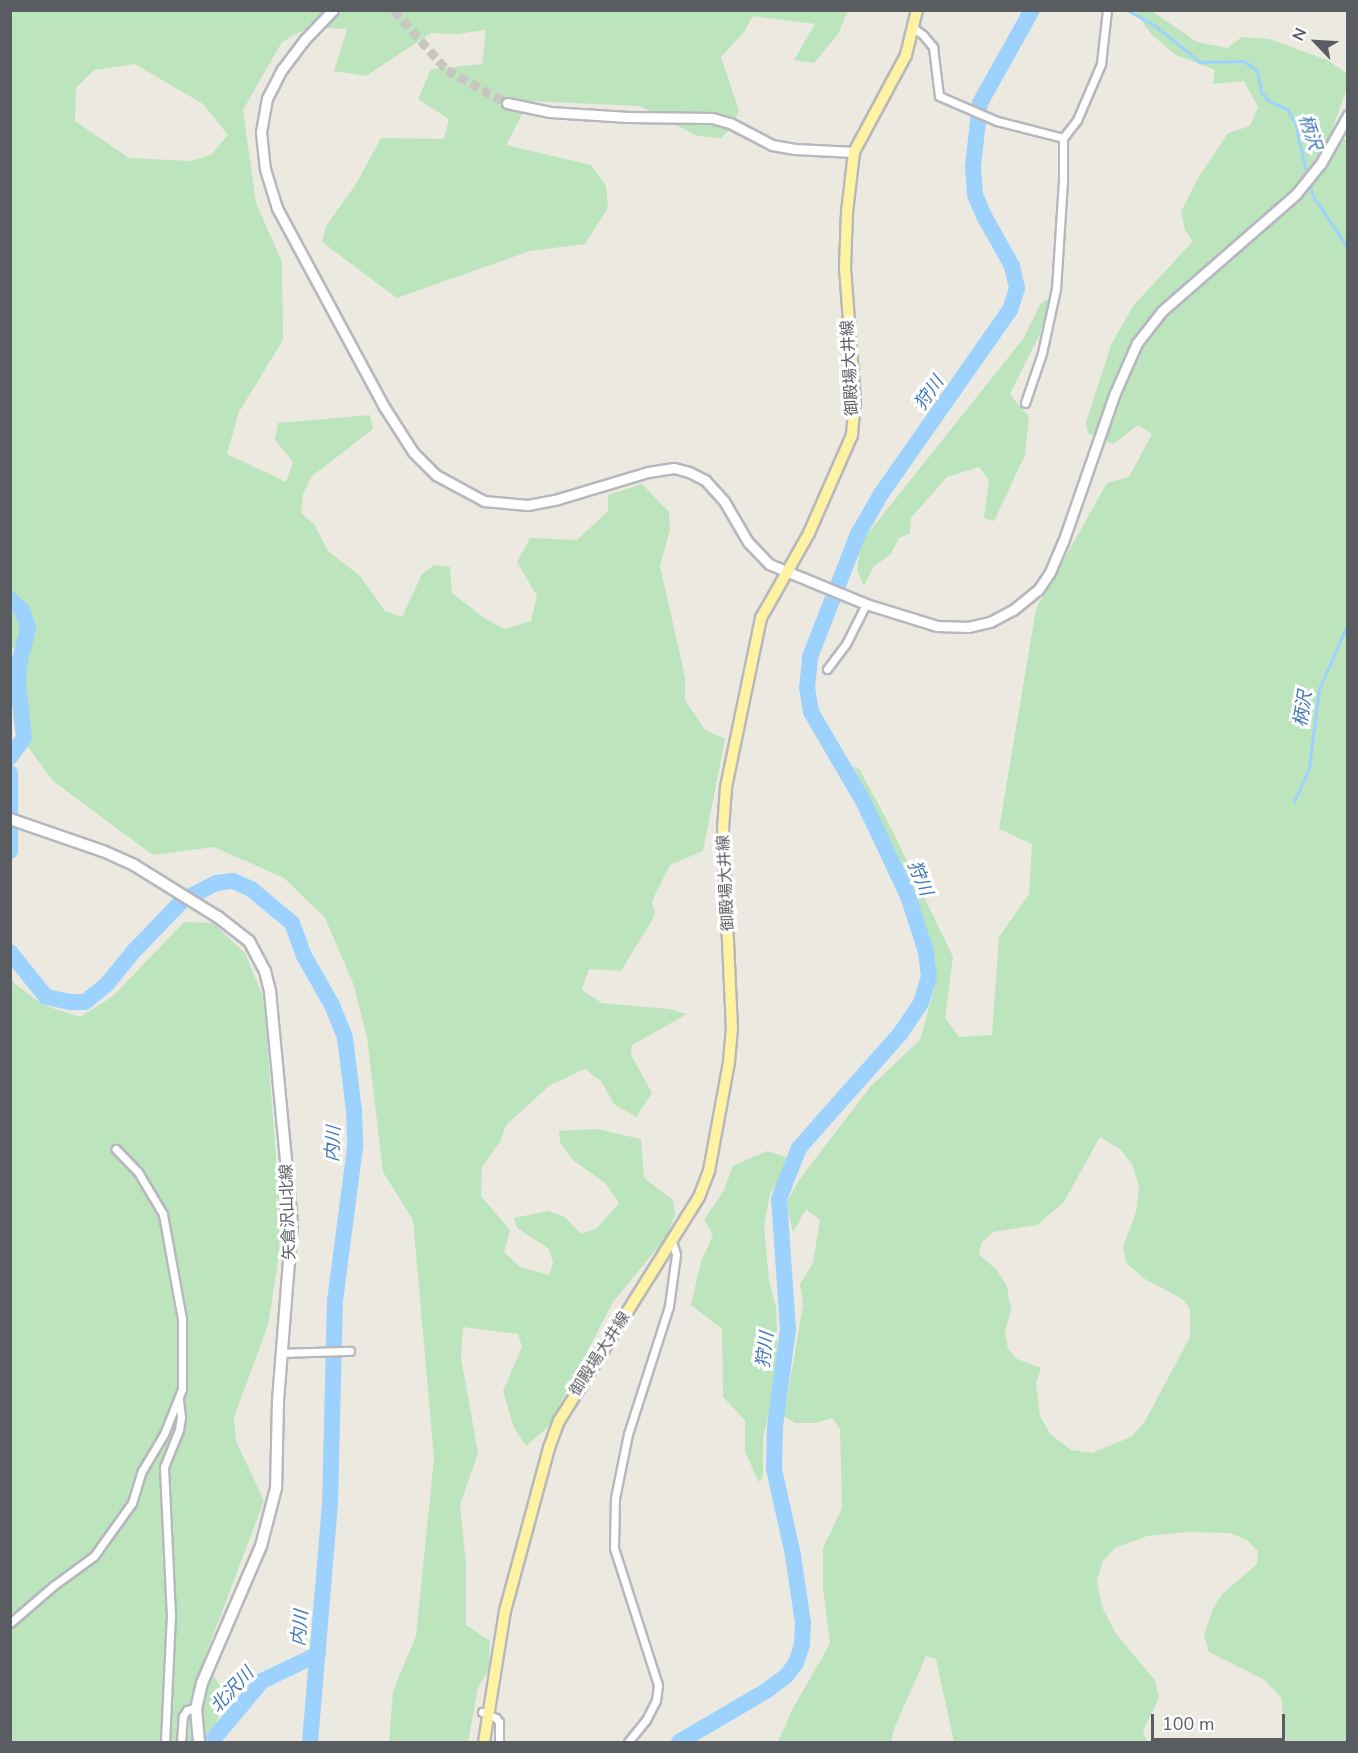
<!DOCTYPE html>
<meta charset="utf-8">
<style>
body{margin:0}
#map{position:relative;width:1358px;height:1753px;overflow:hidden;background:#eceae0;font-family:"Nunito Sans","Noto Sans JP",sans-serif}
div>[style]{position:absolute}
[style*='--x']{left:calc(var(--x)*1px);top:calc(var(--y)*1px);width:calc(var(--w)*1px);rotate:calc(var(--a)*1deg)}
.green>*{inset:0;background:#bce4bd}
.stream>*{height:3px;margin:-1.5px;padding:0 1.5px;transform-origin:1.5px;border-radius:1.5px;background:#9ed2fe}
.river>*{height:16px;margin:-8px;padding:0 8px;transform-origin:8px;border-radius:8px;background:#9ed2fe}
.tertiary-tunnel>*{height:9px;margin-top:-4.5px;transform-origin:0;background:repeating-linear-gradient(90deg,#c7c6c0 0 9px,transparent 0 13.5px)}
.roads{filter:drop-shadow(2px 0 #b6b8bd) drop-shadow(-2px 0 #b6b8bd) drop-shadow(0 2px #b6b8bd) drop-shadow(0 -2px #b6b8bd)}
.minor>*{height:7px;margin:-3.5px;padding:0 3.5px;transform-origin:3.5px;border-radius:3.5px;background:#fff}
.tertiary>*{height:9px;margin:-4.5px;padding:0 4.5px;transform-origin:4.5px;border-radius:4.5px;background:#fff}
.secondary>*{height:10px;margin:-5px;padding:0 5px;transform-origin:5px;border-radius:5px;background:#fff}
.primary>*{height:10px;margin:-5px;padding:0 5px;transform-origin:5px;border-radius:5px;background:#fef2a3}
span{translate:-50% -50%;white-space:nowrap;text-align:center;line-height:1.15;-webkit-text-stroke:6px #fff;paint-order:stroke}
.street-label{font-size:16px;color:#595c61}
.water-label{font-size:18px;color:#3f77b8;font-style:italic}
.frame{position:absolute;inset:0;border:12px solid #595c61;pointer-events:none}
.north{position:absolute;left:1286px;top:12px;width:60px;height:60px;-webkit-text-stroke:4px #fff;paint-order:stroke;rotate:295deg;font-size:16px;font-weight:700;line-height:24px;text-align:center;color:#595c61}
.north::after{content:'';display:block;margin:auto;width:21px;height:27px;background:#595c61;clip-path:polygon(50% 0,100% 100%,50% 72%,0 100%)}
.scale{position:absolute;left:1151px;top:1714px;width:134px;height:27px;box-sizing:border-box;border:3px solid #595c61;border-top:0;padding-left:8px;font-size:18px;line-height:21px;white-space:nowrap;color:#595c61;-webkit-text-stroke:4px #fff;paint-order:stroke}
</style>
<div id="map">
<div class="green">
<div style="clip-path:polygon(evenodd,11px 11px,848px 11px,838px 34px,814px 63px,794px 60px,815px 24px,753px 16px,744px 32px,721px 57px,739px 111px,730px 130px,721px 138px,697px 136px,640px 106px,529px 101px,506px 145px,591px 165px,606px 186px,608px 208px,585px 244px,530px 251px,397px 298px,322px 242px,326px 226px,356px 184px,381px 138px,444px 139px,449px 119px,418px 99px,431px 69px,482px 64px,486px 30px,457px 34px,431px 33px,366px 76px,334px 71px,347px 29px,309px 27px,282px 42px,243px 110px,256px 203px,282px 262px,283px 340px,239px 412px,227px 454px,286px 482px,293px 462px,275px 440px,278px 423px,370px 415px,373px 429px,311px 477px,303px 494px,301px 513px,314px 524px,328px 551px,360px 576px,385px 611px,402px 617px,422px 574px,434px 565px,450px 567px,452px 593px,487px 620px,505px 629px,531px 621px,537px 596px,517px 562px,530px 538px,577px 540px,608px 511px,608px 495px,642px 484px,669px 512px,670px 530px,660px 566px,685px 677px,685px 700px,705px 730px,725px 739px,703px 851px,670px 865px,652px 901px,655px 915px,621px 971px,589px 969px,582px 990px,602px 1003px,669px 1009px,687px 1014px,632px 1045px,631px 1055px,652px 1093px,636px 1117px,614px 1104px,601px 1081px,585px 1069px,550px 1085px,506px 1125px,500px 1142px,482px 1167px,481px 1196px,510px 1230px,504px 1252px,520px 1267px,549px 1275px,553px 1263px,549px 1249px,517px 1228px,514px 1218px,548px 1211px,565px 1217px,581px 1234px,597px 1228px,619px 1203px,605px 1183px,573px 1160px,560px 1142px,559px 1131px,596px 1129px,641px 1139px,644px 1178px,673px 1200px,675px 1215px,667px 1236px,613px 1302px,548px 1427px,526px 1446px,514px 1428px,503px 1391px,522px 1347px,518px 1334px,463px 1327px,461px 1358px,478px 1453px,460px 1505px,466px 1564px,466px 1625px,490px 1641px,489px 1670px,478px 1687px,468px 1742px,389px 1742px,393px 1691px,416px 1636px,434px 1458px,413px 1220px,383px 1172px,367px 1037px,353px 983px,325px 918px,284px 878px,214px 847px,153px 855px,53px 781px,25px 743px,19px 702px,22px 658px,11px 646px,11px 11px,135px 64px,203px 104px,228px 135px,211px 155px,191px 161px,129px 158px,75px 121px,76px 88px,94px 70px,135px 64px)"></div>
<div style="clip-path:polygon(evenodd,1135px 11px,1152px 11px,1197px 42px,1227px 48px,1242px 37px,1269px 39px,1327px 60px,1348px 74px,1346px 91px,1331px 133px,1348px 141px,1347px 1742px,1286px 1742px,1281px 1697px,1263px 1679px,1209px 1652px,1204px 1635px,1212px 1611px,1222px 1594px,1257px 1564px,1258px 1551px,1247px 1540px,1230px 1533px,1189px 1532px,1147px 1536px,1115px 1548px,1103px 1561px,1097px 1580px,1102px 1607px,1116px 1634px,1155px 1680px,1159px 1698px,1143px 1731px,1147px 1742px,954px 1742px,936px 1659px,926px 1656px,894px 1729px,891px 1742px,778px 1742px,793px 1708px,830px 1644px,823px 1588px,823px 1548px,842px 1508px,840px 1429px,832px 1418px,816px 1423px,795px 1423px,784px 1416px,803px 1305px,800px 1284px,813px 1263px,820px 1220px,806px 1209px,793px 1232px,786px 1203px,799px 1180px,871px 1086px,920px 1040px,934px 989px,936px 963px,918px 904px,900px 860px,853px 766px,860px 770px,891px 828px,953px 957px,945px 1018px,959px 1037px,992px 1035px,999px 937px,1029px 894px,1032px 844px,999px 829px,1036px 609px,1107px 483px,1129px 477px,1152px 434px,1138px 425px,1113px 444px,1088px 433px,1086px 422px,1111px 345px,1133px 306px,1193px 241px,1185px 230px,1181px 212px,1198px 178px,1228px 133px,1250px 126px,1258px 107px,1244px 81px,1213px 84px,1215px 70px,1176px 55px,1152px 35px,1135px 11px,1100px 1137px,1120px 1149px,1132px 1164px,1139px 1186px,1136px 1212px,1123px 1246px,1126px 1263px,1145px 1279px,1184px 1300px,1190px 1310px,1190px 1337px,1144px 1423px,1131px 1437px,1092px 1453px,1071px 1450px,1050px 1434px,1040px 1416px,1036px 1383px,1041px 1368px,1017px 1359px,1008px 1349px,1005px 1332px,1011px 1310px,1007px 1286px,997px 1270px,979px 1255px,981px 1243px,993px 1232px,1037px 1225px,1064px 1202px,1100px 1137px)"></div>
<div style="clip-path:polygon(1051px 297px,1040px 334px,1010px 394px,1029px 417px,1025px 455px,994px 521px,984px 518px,989px 480px,979px 467px,947px 477px,911px 518px,910px 533px,899px 538px,891px 554px,873px 567px,864px 586px,857px 570px,861px 542px,1023px 339px,1041px 303px)"></div>
<div style="clip-path:polygon(184px 922px,213px 923px,245px 953px,264px 999px,282px 1236px,268px 1325px,234px 1417px,236px 1441px,264px 1501px,204px 1659px,222px 1689px,220px 1715px,206px 1742px,11px 1742px,10px 980px,43px 1005px,80px 1017px,113px 996px)"></div>
<div style="clip-path:polygon(767px 1151px,786px 1157px,782px 1177px,770px 1193px,764px 1226px,769px 1281px,776px 1307px,779px 1378px,763px 1436px,763px 1476px,759px 1482px,745px 1452px,745px 1420px,723px 1397px,722px 1329px,691px 1305px,701px 1262px,713px 1235px,704px 1220px,723px 1192px,733px 1166px)"></div>
</div>
<div class="stream">
<div style="--x:1127;--y:10;--w:31;--a:29"></div>
<div style="--x:1154;--y:25;--w:59;--a:38.8"></div>
<div style="--x:1200;--y:62;--w:44;--a:-1.3"></div>
<div style="--x:1244;--y:61;--w:10;--a:37"></div>
<div style="--x:1252;--y:67;--w:6;--a:39"></div>
<div style="--x:1257;--y:71;--w:21;--a:79"></div>
<div style="--x:1261;--y:92;--w:12;--a:48"></div>
<div style="--x:1269;--y:101;--w:20;--a:24"></div>
<div style="--x:1287;--y:109;--w:15;--a:58"></div>
<div style="--x:1295;--y:122;--w:55;--a:77.5"></div>
<div style="--x:1309;--y:183;--w:16;--a:72"></div>
<div style="--x:1314;--y:198;--w:60;--a:55.8"></div>
<div style="--x:1294;--y:802;--w:37;--a:-66"></div>
<div style="--x:1309;--y:768;--w:80;--a:-82.8"></div>
<div style="--x:1319;--y:689;--w:72;--a:-66.3"></div>
</div>
<div class="river">
<div style="--x:10;--y:599;--w:16;--a:43"></div>
<div style="--x:22;--y:610;--w:19;--a:72"></div>
<div style="--x:28;--y:628;--w:33;--a:104"></div>
<div style="--x:20;--y:660;--w:24;--a:95"></div>
<div style="--x:18;--y:684;--w:54;--a:83.7"></div>
<div style="--x:24;--y:738;--w:24;--a:126"></div>
<div style="--x:10;--y:773;--w:78;--a:90"></div>
<div style="--x:10;--y:952;--w:58;--a:51.3"></div>
<div style="--x:46;--y:997;--w:25;--a:12"></div>
<div style="--x:70;--y:1002;--w:15;--a:0"></div>
<div style="--x:85;--y:1002;--w:28;--a:-39"></div>
<div style="--x:107;--y:984;--w:41;--a:-50.9"></div>
<div style="--x:133;--y:952;--w:72;--a:-46.1"></div>
<div style="--x:183;--y:900;--w:37;--a:-27"></div>
<div style="--x:216;--y:883;--w:17;--a:-7"></div>
<div style="--x:233;--y:881;--w:20;--a:24"></div>
<div style="--x:251;--y:889;--w:53;--a:39.7"></div>
<div style="--x:292;--y:923;--w:33;--a:70"></div>
<div style="--x:303;--y:954;--w:59;--a:60.4"></div>
<div style="--x:332;--y:1005;--w:35;--a:68"></div>
<div style="--x:345;--y:1038;--w:73;--a:82.9"></div>
<div style="--x:354;--y:1110;--w:37;--a:88"></div>
<div style="--x:355;--y:1147;--w:154;--a:97.4"></div>
<div style="--x:335;--y:1300;--w:204;--a:91.4"></div>
<div style="--x:330;--y:1504;--w:239;--a:94.8"></div>
<div style="--x:211;--y:1742;--w:80;--a:-50.1"></div>
<div style="--x:262;--y:1681;--w:62;--a:-25.7"></div>
<div style="--x:679;--y:1742;--w:101;--a:-30.4"></div>
<div style="--x:766;--y:1691;--w:26;--a:-37"></div>
<div style="--x:787;--y:1675;--w:15;--a:-53"></div>
<div style="--x:796;--y:1663;--w:20;--a:-72"></div>
<div style="--x:802;--y:1644;--w:21;--a:-87"></div>
<div style="--x:803;--y:1623;--w:69;--a:-98.4"></div>
<div style="--x:793;--y:1555;--w:88;--a:-102.5"></div>
<div style="--x:774;--y:1469;--w:42;--a:-88.6"></div>
<div style="--x:775;--y:1427;--w:98;--a:-82.4"></div>
<div style="--x:788;--y:1330;--w:131;--a:-93.9"></div>
<div style="--x:779;--y:1199;--w:55;--a:-68.6"></div>
<div style="--x:799;--y:1148;--w:152;--a:-48.5"></div>
<div style="--x:900;--y:1034;--w:37;--a:-56"></div>
<div style="--x:921;--y:1003;--w:27;--a:-73"></div>
<div style="--x:929;--y:977;--w:25;--a:-97"></div>
<div style="--x:926;--y:952;--w:59;--a:-107.8"></div>
<div style="--x:908;--y:896;--w:105;--a:-115.3"></div>
<div style="--x:863;--y:801;--w:103;--a:-120.3"></div>
<div style="--x:811;--y:712;--w:24;--a:-99"></div>
<div style="--x:807;--y:688;--w:31;--a:-84"></div>
<div style="--x:810;--y:657;--w:132;--a:-68.7"></div>
<div style="--x:858;--y:534;--w:46;--a:-60.1"></div>
<div style="--x:881;--y:494;--w:225;--a:-55"></div>
<div style="--x:1010;--y:310;--w:23;--a:-72"></div>
<div style="--x:1017;--y:288;--w:23;--a:-103"></div>
<div style="--x:1012;--y:266;--w:57;--a:-119.2"></div>
<div style="--x:984;--y:216;--w:23;--a:-113"></div>
<div style="--x:975;--y:195;--w:28;--a:-94"></div>
<div style="--x:973;--y:167;--w:64;--a:-83.8"></div>
<div style="--x:980;--y:103;--w:107;--a:-60.8"></div>
</div>
<div class="tertiary-tunnel">
<div style="--x:394;--y:10;--w:80;--a:48.5"></div>
<div style="--x:447;--y:70;--w:68;--a:28.8"></div>
</div>
<div class="roads">
<div class="minor">
<div style="--x:915;--y:29;--w:10;--a:37"></div>
<div style="--x:923;--y:35;--w:16;--a:50"></div>
<div style="--x:933;--y:47;--w:49;--a:83"></div>
<div style="--x:939;--y:96;--w:63;--a:23.3"></div>
<div style="--x:997;--y:121;--w:68;--a:14.4"></div>
<div style="--x:1025;--y:403;--w:53;--a:-71.2"></div>
<div style="--x:1042;--y:353;--w:66;--a:-77.7"></div>
<div style="--x:1056;--y:289;--w:107;--a:-86.3"></div>
<div style="--x:1063;--y:182;--w:44;--a:-90"></div>
<div style="--x:1063;--y:138;--w:23;--a:-52"></div>
<div style="--x:1077;--y:120;--w:61;--a:-66.8"></div>
<div style="--x:1101;--y:64;--w:54;--a:-83.7"></div>
<div style="--x:827;--y:669;--w:31;--a:-53"></div>
<div style="--x:846;--y:644;--w:45;--a:-63.4"></div>
<div style="--x:281;--y:1353;--w:69;--a:-1.7"></div>
<div style="--x:10;--y:1623;--w:57;--a:-40.7"></div>
<div style="--x:53;--y:1586;--w:51;--a:-36.2"></div>
<div style="--x:94;--y:1556;--w:65;--a:-54.4"></div>
<div style="--x:132;--y:1503;--w:34;--a:-73"></div>
<div style="--x:142;--y:1471;--w:43;--a:-59.3"></div>
<div style="--x:164;--y:1434;--w:48;--a:-68.2"></div>
<div style="--x:182;--y:1389;--w:70;--a:-90"></div>
<div style="--x:182;--y:1319;--w:107;--a:-100.3"></div>
<div style="--x:163;--y:1214;--w:49;--a:-120.8"></div>
<div style="--x:138;--y:1172;--w:32;--a:-134"></div>
<div style="--x:482;--y:1712;--w:15;--a:23"></div>
<div style="--x:496;--y:1718;--w:5;--a:53"></div>
<div style="--x:499;--y:1722;--w:20;--a:90"></div>
<div style="--x:165;--y:1742;--w:126;--a:-87.3"></div>
<div style="--x:171;--y:1616;--w:149;--a:-92.7"></div>
<div style="--x:164;--y:1467;--w:40;--a:-68"></div>
<div style="--x:179;--y:1430;--w:13;--a:-81"></div>
<div style="--x:181;--y:1417;--w:17;--a:-97"></div>
<div style="--x:181;--y:1742;--w:26;--a:-86"></div>
<div style="--x:183;--y:1716;--w:7;--a:-56"></div>
<div style="--x:187;--y:1710;--w:9;--a:-13"></div>
<div style="--x:628;--y:1742;--w:28;--a:-51"></div>
<div style="--x:646;--y:1720;--w:22;--a:-63"></div>
<div style="--x:656;--y:1700;--w:15;--a:-82"></div>
<div style="--x:658;--y:1685;--w:144;--a:-107.8"></div>
<div style="--x:614;--y:1548;--w:50;--a:-88.9"></div>
<div style="--x:615;--y:1498;--w:65;--a:-78.5"></div>
<div style="--x:628;--y:1434;--w:134;--a:-72.2"></div>
<div style="--x:669;--y:1306;--w:52;--a:-82.3"></div>
<div style="--x:676;--y:1254;--w:13;--a:-108"></div>
</div>
<div class="tertiary">
<div style="--x:333;--y:10;--w:40;--a:134"></div>
<div style="--x:305;--y:39;--w:38;--a:127"></div>
<div style="--x:282;--y:69;--w:33;--a:117"></div>
<div style="--x:267;--y:98;--w:35;--a:100"></div>
<div style="--x:261;--y:132;--w:37;--a:84"></div>
<div style="--x:265;--y:169;--w:41;--a:72.9"></div>
<div style="--x:277;--y:208;--w:224;--a:61.7"></div>
<div style="--x:383;--y:405;--w:56;--a:57.4"></div>
<div style="--x:413;--y:452;--w:33;--a:45"></div>
<div style="--x:436;--y:475;--w:55;--a:28.4"></div>
<div style="--x:484;--y:501;--w:44;--a:5.2"></div>
<div style="--x:528;--y:505;--w:31;--a:-11"></div>
<div style="--x:558;--y:499;--w:94;--a:-16.7"></div>
<div style="--x:648;--y:472;--w:26;--a:-9"></div>
<div style="--x:674;--y:468;--w:16;--a:15"></div>
<div style="--x:689;--y:472;--w:18;--a:27"></div>
<div style="--x:705;--y:480;--w:28;--a:48"></div>
<div style="--x:724;--y:501;--w:48;--a:59.7"></div>
<div style="--x:748;--y:542;--w:30;--a:46"></div>
<div style="--x:769;--y:564;--w:105;--a:22.4"></div>
<div style="--x:866;--y:604;--w:74;--a:17.2"></div>
<div style="--x:937;--y:626;--w:31;--a:2"></div>
<div style="--x:968;--y:627;--w:23;--a:-13"></div>
<div style="--x:990;--y:622;--w:26;--a:-28"></div>
<div style="--x:1013;--y:610;--w:32;--a:-39"></div>
<div style="--x:1038;--y:590;--w:22;--a:-56"></div>
<div style="--x:1050;--y:572;--w:33;--a:-67"></div>
<div style="--x:1063;--y:542;--w:158;--a:-70.8"></div>
<div style="--x:1115;--y:393;--w:55;--a:-66.3"></div>
<div style="--x:1137;--y:343;--w:41;--a:-52"></div>
<div style="--x:1162;--y:311;--w:178;--a:-41.1"></div>
<div style="--x:1296;--y:194;--w:40;--a:-51"></div>
<div style="--x:1321;--y:163;--w:55;--a:-60.6"></div>
<div style="--x:507;--y:103;--w:44;--a:11.8"></div>
<div style="--x:550;--y:112;--w:78;--a:3.7"></div>
<div style="--x:628;--y:117;--w:84;--a:0.7"></div>
<div style="--x:712;--y:118;--w:19;--a:16"></div>
<div style="--x:730;--y:123;--w:47;--a:27.6"></div>
<div style="--x:772;--y:145;--w:23;--a:10"></div>
<div style="--x:795;--y:149;--w:59;--a:2.9"></div>
</div>
<div class="secondary">
<div style="--x:10;--y:819;--w:98;--a:19"></div>
<div style="--x:103;--y:851;--w:34;--a:24"></div>
<div style="--x:134;--y:865;--w:99;--a:31.8"></div>
<div style="--x:218;--y:917;--w:39;--a:38"></div>
<div style="--x:249;--y:941;--w:34;--a:62"></div>
<div style="--x:265;--y:971;--w:21;--a:76"></div>
<div style="--x:270;--y:991;--w:233;--a:84.6"></div>
<div style="--x:292;--y:1223;--w:180;--a:94.5"></div>
<div style="--x:278;--y:1402;--w:86;--a:91.3"></div>
<div style="--x:276;--y:1488;--w:60;--a:104.5"></div>
<div style="--x:261;--y:1546;--w:149;--a:113.3"></div>
<div style="--x:202;--y:1683;--w:26;--a:103"></div>
<div style="--x:196;--y:1708;--w:34;--a:85"></div>
</div>
<div class="primary">
<div style="--x:484;--y:1742;--w:133;--a:-80.9"></div>
<div style="--x:505;--y:1611;--w:169;--a:-74.9"></div>
<div style="--x:549;--y:1448;--w:29;--a:-70"></div>
<div style="--x:559;--y:1421;--w:264;--a:-58"></div>
<div style="--x:699;--y:1197;--w:28;--a:-69"></div>
<div style="--x:709;--y:1171;--w:111;--a:-79.6"></div>
<div style="--x:729;--y:1062;--w:33;--a:-85"></div>
<div style="--x:732;--y:1029;--w:200;--a:-92.6"></div>
<div style="--x:723;--y:829;--w:42;--a:-85.9"></div>
<div style="--x:726;--y:787;--w:173;--a:-78.3"></div>
<div style="--x:761;--y:618;--w:98;--a:-60.5"></div>
<div style="--x:809;--y:533;--w:107;--a:-66.3"></div>
<div style="--x:852;--y:435;--w:34;--a:-85"></div>
<div style="--x:855;--y:401;--w:134;--a:-94.3"></div>
<div style="--x:845;--y:267;--w:55;--a:-87.9"></div>
<div style="--x:847;--y:212;--w:60;--a:-83.3"></div>
<div style="--x:854;--y:152;--w:110;--a:-61.8"></div>
<div style="--x:906;--y:55;--w:46;--a:-76.3"></div>
</div>
</div>
<div class="street-label">
<span style="left:850px;top:368px;rotate:-93deg">御殿場大井線</span>
<span style="left:726px;top:883px;rotate:-93deg">御殿場大井線</span>
<span style="left:288px;top:1212px;rotate:-92deg">矢倉沢山北線</span>
<span style="left:600px;top:1354px;rotate:-57deg">御殿場大井線</span>
</div>
<div class="water-label">
<span style="left:1310px;top:132px;rotate:72deg">柄沢</span>
<span style="left:929px;top:393px;rotate:-55deg">狩川</span>
<span style="left:1303px;top:709px;rotate:-81deg">柄沢</span>
<span style="left:920px;top:878px;rotate:67deg">狩川</span>
<span style="left:333px;top:1144px;rotate:-87deg">内川</span>
<span style="left:765px;top:1350px;rotate:-83deg">狩川</span>
<span style="left:300px;top:1628px;rotate:-85deg">内川</span>
<span style="left:232px;top:1690px;rotate:-47deg">北沢川</span>
</div>
<div class="frame"></div>
<div class="north">N</div>
<div class="scale">100 m</div>
</div>
